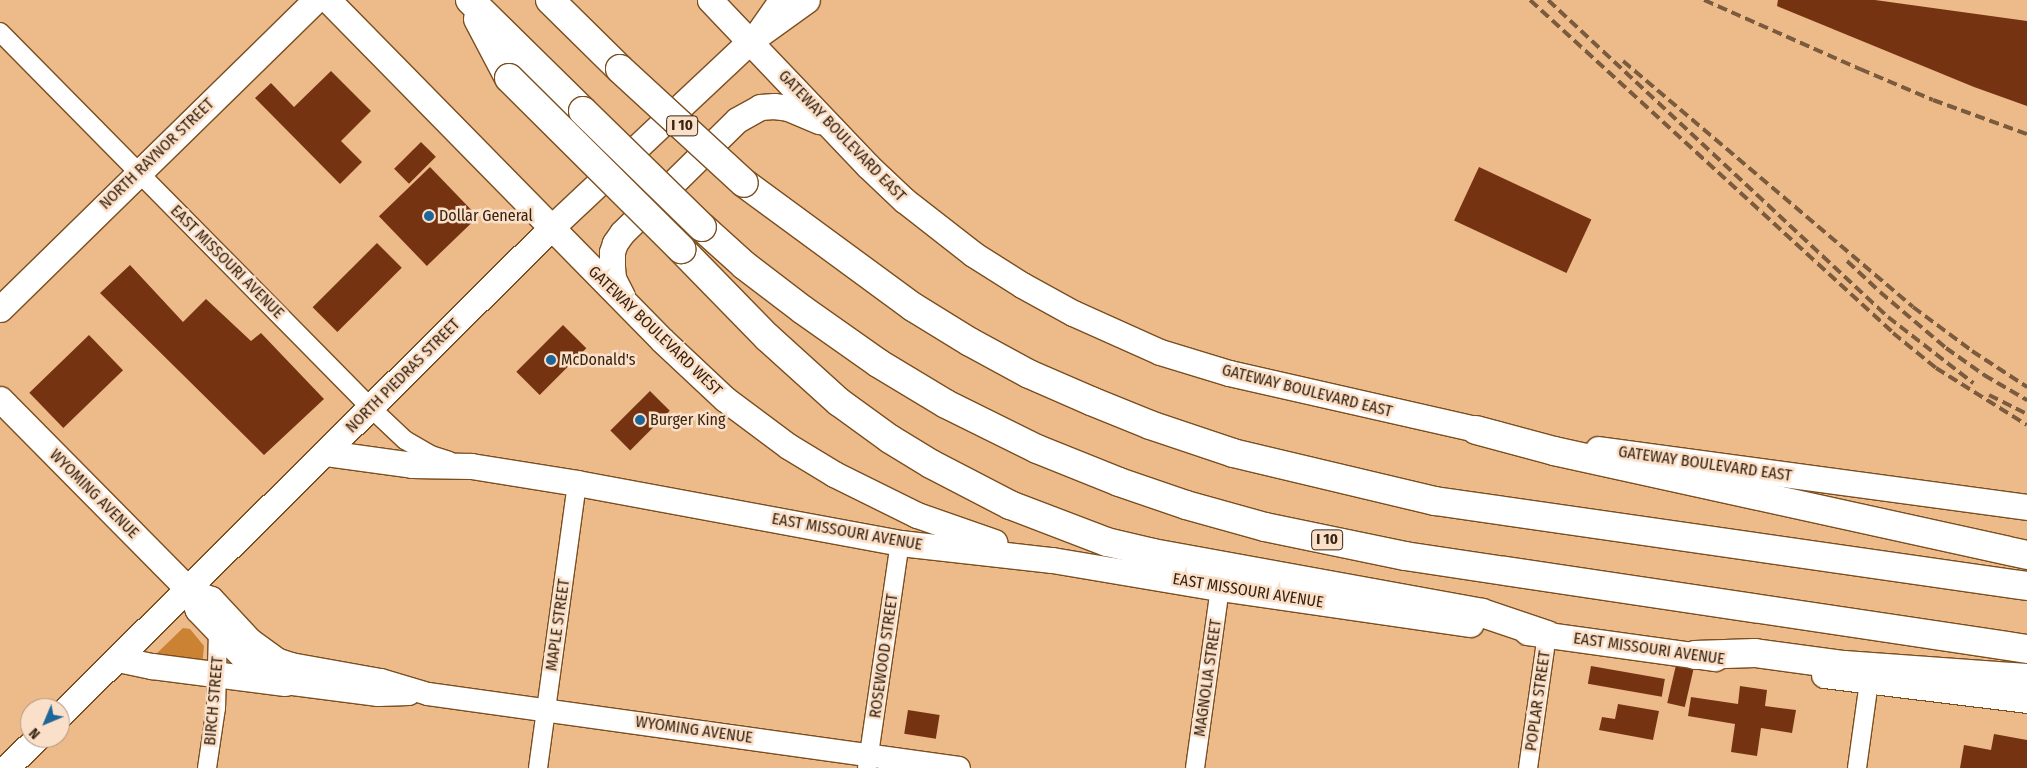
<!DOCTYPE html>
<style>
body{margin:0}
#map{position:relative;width:2027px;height:768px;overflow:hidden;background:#edba8a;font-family:"Fira Sans Condensed",sans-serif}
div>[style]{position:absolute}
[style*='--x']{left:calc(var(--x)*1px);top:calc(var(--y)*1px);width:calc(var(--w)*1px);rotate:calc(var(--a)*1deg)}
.green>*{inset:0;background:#cb8232}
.building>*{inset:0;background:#763311;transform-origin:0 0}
.roads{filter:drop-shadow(1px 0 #7b4e1f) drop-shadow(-1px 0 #7b4e1f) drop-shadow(0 1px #7b4e1f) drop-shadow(0 -1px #7b4e1f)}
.minor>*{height:18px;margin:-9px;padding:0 9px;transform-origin:9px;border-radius:9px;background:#fff}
.tertiary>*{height:22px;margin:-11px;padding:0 11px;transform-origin:11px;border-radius:11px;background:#fff}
.secondary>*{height:25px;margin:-12.5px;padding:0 12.5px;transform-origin:12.5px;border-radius:12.5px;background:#fff}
.motorway>*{height:28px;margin:-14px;padding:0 14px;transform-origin:14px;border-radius:14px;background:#fff}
.rail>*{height:4px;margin-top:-2px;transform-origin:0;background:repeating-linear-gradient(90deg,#7b5b3d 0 10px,transparent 0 15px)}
.bridges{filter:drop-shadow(1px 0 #7b4e1f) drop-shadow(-1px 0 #7b4e1f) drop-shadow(0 1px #7b4e1f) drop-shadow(0 -1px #7b4e1f)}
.motorway-bridge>*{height:28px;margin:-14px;padding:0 14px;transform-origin:14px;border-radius:14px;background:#fff}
.dots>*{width:14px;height:14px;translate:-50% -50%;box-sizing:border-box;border:2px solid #fbe0c9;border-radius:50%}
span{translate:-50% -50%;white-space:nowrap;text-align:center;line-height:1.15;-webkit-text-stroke:5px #fbe0c9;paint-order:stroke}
.shield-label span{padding:1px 4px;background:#fbe0c9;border:1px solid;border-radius:4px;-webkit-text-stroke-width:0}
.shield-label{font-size:15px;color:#372310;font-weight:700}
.street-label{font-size:16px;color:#372310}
.poi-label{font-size:16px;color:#372310}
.left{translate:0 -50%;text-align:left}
.north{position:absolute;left:20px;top:698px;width:50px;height:50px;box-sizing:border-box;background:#fbe0c9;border:1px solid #ad947f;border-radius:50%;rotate:225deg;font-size:14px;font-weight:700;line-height:20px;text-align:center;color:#372310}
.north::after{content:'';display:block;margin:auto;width:18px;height:22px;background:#1d669a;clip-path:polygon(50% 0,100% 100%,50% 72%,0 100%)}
</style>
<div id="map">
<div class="green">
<div style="clip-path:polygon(183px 628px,190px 629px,204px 646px,202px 667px,154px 656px)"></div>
</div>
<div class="building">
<div style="clip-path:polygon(1778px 0,1875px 0,2027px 21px,2027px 106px,1974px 87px,1777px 6px)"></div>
<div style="clip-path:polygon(331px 71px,371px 111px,341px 141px,362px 162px,340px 184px,255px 98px,271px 83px,294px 107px)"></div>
<div style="left:421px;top:142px;width:21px;height:38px;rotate:45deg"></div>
<div style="left:430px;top:167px;width:69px;height:71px;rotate:46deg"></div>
<div style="left:1479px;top:167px;width:124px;height:59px;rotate:25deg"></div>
<div style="left:377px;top:243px;width:35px;height:91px;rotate:45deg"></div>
<div style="clip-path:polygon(130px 265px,183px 322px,206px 299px,251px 341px,261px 333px,324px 399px,264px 455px,100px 293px)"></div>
<div style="left:563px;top:325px;width:33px;height:66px;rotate:45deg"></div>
<div style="left:89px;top:335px;width:49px;height:83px;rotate:46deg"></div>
<div style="left:650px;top:391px;width:28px;height:56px;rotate:45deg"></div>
<div style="left:1676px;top:665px;width:18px;height:39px;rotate:13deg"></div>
<div style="left:1591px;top:666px;width:75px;height:18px;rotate:10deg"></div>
<div style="clip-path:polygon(1740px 686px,1767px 690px,1765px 706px,1796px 710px,1792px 733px,1761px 728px,1757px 756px,1731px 752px,1735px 724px,1688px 716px,1691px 697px,1738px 704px)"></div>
<div style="clip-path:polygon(1618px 704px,1659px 711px,1653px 740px,1599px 730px,1602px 717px,1615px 719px)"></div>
<div style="left:908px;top:710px;width:32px;height:24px;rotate:9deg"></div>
<div style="clip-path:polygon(1994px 734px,2027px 740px,2027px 768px,1960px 768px,1964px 745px,1991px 750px)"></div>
</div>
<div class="roads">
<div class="minor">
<div style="--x:757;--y:30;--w:37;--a:-55"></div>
<div style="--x:0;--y:32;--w:528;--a:45.38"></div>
<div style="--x:371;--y:408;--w:47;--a:43.3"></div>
<div style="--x:405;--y:440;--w:30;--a:30"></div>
<div style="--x:431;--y:455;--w:19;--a:18"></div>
<div style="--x:207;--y:768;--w:61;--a:-81.5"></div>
<div style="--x:216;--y:708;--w:74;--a:-88.5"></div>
<div style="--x:538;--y:768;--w:288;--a:-82.2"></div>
<div style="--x:867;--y:768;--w:227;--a:-81.7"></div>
<div style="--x:1195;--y:768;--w:182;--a:-82.1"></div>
<div style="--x:1528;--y:768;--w:134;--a:-81.9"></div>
<div style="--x:1857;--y:768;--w:87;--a:-82.1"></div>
</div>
<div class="tertiary">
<div style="--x:188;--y:589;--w:26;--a:21"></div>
<div style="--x:212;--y:598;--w:57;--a:47.1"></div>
<div style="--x:251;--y:640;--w:34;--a:36"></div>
<div style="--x:279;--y:660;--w:13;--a:18"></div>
<div style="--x:291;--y:664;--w:91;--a:10.1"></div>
<div style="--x:381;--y:680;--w:49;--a:16.6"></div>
<div style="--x:428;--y:694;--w:536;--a:7.93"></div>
<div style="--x:188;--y:589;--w:24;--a:68"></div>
<div style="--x:197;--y:611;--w:74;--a:46.1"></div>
<div style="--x:248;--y:664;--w:18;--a:34"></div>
<div style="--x:263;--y:674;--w:24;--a:22"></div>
<div style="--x:285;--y:683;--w:94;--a:7.4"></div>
<div style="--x:378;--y:695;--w:31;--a:-2"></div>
</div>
<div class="secondary">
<div style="--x:328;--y:0;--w:477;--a:45.5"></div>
<div style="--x:662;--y:340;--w:86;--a:43.1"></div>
<div style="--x:725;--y:399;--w:79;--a:36.7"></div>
<div style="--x:788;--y:446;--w:54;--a:31.3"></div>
<div style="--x:834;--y:474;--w:93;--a:26.3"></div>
<div style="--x:917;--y:515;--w:82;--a:19.3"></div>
<div style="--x:710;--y:0;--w:229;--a:46.4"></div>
<div style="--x:868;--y:166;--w:50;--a:43.4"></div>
<div style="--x:904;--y:200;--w:88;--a:38"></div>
<div style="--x:973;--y:254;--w:58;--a:32.3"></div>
<div style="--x:1022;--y:285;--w:58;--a:28.8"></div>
<div style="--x:1073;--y:313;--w:95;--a:24.1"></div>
<div style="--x:1160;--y:352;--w:72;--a:16.9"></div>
<div style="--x:1229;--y:373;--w:275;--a:12.8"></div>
<div style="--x:622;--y:296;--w:20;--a:-117"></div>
<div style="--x:613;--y:278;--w:11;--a:-95"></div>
<div style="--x:612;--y:267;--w:15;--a:-90"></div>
<div style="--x:612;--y:252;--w:9;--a:-72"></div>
<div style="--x:615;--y:243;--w:12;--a:-55"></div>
<div style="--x:622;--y:233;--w:161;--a:-44.5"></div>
<div style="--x:737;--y:120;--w:26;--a:-29"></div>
<div style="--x:760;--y:107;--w:14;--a:-4"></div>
<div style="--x:774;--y:106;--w:14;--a:8"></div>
<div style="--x:788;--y:108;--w:34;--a:23"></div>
<div style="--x:0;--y:309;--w:442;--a:-44.4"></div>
<div style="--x:0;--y:399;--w:267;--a:45.3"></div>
<div style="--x:1598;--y:449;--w:433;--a:7.7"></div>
<div style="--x:326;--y:453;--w:87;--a:7.9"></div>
<div style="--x:412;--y:465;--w:59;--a:1"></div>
<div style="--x:471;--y:466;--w:107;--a:9.1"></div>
<div style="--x:577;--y:483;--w:329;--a:10.5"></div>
<div style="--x:900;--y:543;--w:153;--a:6.4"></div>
<div style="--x:1052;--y:560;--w:170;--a:9.5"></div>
<div style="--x:1220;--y:588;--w:253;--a:8.2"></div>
<div style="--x:1527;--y:632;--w:190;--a:7.9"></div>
<div style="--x:118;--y:659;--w:35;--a:12"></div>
<div style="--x:152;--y:666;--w:134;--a:7.3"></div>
<div style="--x:1824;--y:675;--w:205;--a:7"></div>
<div style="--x:60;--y:715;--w:692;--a:-44.77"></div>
<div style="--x:551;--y:228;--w:273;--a:-43.2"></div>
<div style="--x:750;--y:41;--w:70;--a:-35.7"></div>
<div style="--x:6;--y:768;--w:43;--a:-44.1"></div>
</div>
<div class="motorway">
<div style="--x:470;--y:0;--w:158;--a:44.5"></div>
<div style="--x:550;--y:0;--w:98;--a:44.6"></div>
<div style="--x:478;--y:19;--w:67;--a:62.3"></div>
<div style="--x:744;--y:183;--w:210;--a:36.3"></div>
<div style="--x:913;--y:307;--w:67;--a:31.6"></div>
<div style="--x:970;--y:342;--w:67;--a:28.5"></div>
<div style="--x:1029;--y:374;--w:68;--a:23.5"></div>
<div style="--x:1091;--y:401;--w:64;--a:22.1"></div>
<div style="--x:1150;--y:425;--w:88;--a:18.6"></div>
<div style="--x:1233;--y:453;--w:208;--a:13.4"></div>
<div style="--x:1435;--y:501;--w:598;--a:8.17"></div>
<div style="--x:702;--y:227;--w:57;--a:42.1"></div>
<div style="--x:744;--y:265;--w:74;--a:37.3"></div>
<div style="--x:803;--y:310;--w:92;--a:35.2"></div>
<div style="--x:878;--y:363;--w:79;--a:31.1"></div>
<div style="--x:946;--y:404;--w:102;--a:26.3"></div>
<div style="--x:1037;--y:449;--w:88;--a:21.9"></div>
<div style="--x:1119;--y:482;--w:71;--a:18.9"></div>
<div style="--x:1186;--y:505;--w:82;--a:15.6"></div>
<div style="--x:1265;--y:527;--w:143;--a:11.7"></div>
<div style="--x:1405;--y:556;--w:629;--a:8.5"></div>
<div style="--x:681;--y:249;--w:123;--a:45.7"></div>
<div style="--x:767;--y:337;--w:97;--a:42.1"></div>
<div style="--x:839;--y:402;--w:63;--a:36"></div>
<div style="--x:890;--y:439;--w:48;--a:31.4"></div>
<div style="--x:931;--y:464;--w:89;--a:27.4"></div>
<div style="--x:1010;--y:505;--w:104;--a:20.9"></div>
<div style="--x:1107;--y:542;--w:47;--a:13.4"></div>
<div style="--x:1153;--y:553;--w:334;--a:10.3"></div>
<div style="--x:1482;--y:613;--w:69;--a:18.7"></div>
<div style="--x:1476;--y:430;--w:81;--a:15.1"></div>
<div style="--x:1554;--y:451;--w:484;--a:12.4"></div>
<div style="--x:1695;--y:655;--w:60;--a:-1.9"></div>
<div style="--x:1755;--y:653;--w:90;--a:7.7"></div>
<div style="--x:1844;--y:665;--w:183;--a:4.1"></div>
</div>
</div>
<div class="rail">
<div style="--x:1530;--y:0;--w:493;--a:42.5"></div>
<div style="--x:1893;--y:333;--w:55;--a:39.1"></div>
<div style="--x:1936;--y:368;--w:107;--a:32.1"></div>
<div style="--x:1548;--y:0;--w:465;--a:43"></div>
<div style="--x:1888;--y:317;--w:108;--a:37.8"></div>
<div style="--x:1704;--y:0;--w:171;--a:23.9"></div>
<div style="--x:1860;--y:69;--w:79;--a:23"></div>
<div style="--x:1933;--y:100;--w:100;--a:19.9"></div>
<div style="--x:1623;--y:61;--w:380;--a:40.3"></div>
<div style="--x:1913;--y:307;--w:74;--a:36.7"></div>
<div style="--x:1972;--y:351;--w:66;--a:33.2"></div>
<div style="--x:1847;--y:261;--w:45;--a:43.2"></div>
<div style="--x:1880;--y:292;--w:87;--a:40.3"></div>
<div style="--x:1946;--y:348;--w:47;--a:35.4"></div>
<div style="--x:1984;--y:375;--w:50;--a:30.2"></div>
<div style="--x:1989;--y:395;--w:42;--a:26.6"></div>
</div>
<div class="bridges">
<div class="motorway-bridge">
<div style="--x:620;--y:69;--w:168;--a:42.6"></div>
<div style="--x:509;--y:78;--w:243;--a:44.8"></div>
<div style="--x:583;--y:111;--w:166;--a:44.3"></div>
</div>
</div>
<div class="dots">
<div style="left:429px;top:216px;background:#1d669a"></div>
<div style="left:551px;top:360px;background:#1d669a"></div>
<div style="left:640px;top:420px;background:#1d669a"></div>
</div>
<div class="shield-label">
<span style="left:682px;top:126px">I 10</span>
<span style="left:1327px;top:540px">I 10</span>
</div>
<div class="street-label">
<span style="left:842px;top:136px;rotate:46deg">GATEWAY BOULEVARD EAST</span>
<span style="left:157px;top:154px;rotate:-44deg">NORTH RAYNOR STREET</span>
<span style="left:227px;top:262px;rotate:45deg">EAST MISSOURI AVENUE</span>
<span style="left:655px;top:331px;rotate:44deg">GATEWAY BOULEVARD WEST</span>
<span style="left:403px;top:376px;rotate:-45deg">NORTH PIEDRAS STREET</span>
<span style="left:1307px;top:391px;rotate:14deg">GATEWAY BOULEVARD EAST</span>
<span style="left:1705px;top:464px;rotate:8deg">GATEWAY BOULEVARD EAST</span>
<span style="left:94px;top:494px;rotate:45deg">WYOMING AVENUE</span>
<span style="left:847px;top:532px;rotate:10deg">EAST MISSOURI AVENUE</span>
<span style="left:1248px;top:591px;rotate:9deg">EAST MISSOURI AVENUE</span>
<span style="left:558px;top:625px;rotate:-82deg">MAPLE STREET</span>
<span style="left:1649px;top:649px;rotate:8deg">EAST MISSOURI AVENUE</span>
<span style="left:884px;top:656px;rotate:-82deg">ROSEWOOD STREET</span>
<span style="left:1208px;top:678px;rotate:-82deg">MAGNOLIA STREET</span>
<span style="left:214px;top:701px;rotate:-85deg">BIRCH STREET</span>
<span style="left:1538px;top:701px;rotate:-82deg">POPLAR STREET</span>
<span style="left:694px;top:730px;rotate:8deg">WYOMING AVENUE</span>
</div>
<div class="poi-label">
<span class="left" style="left:439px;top:216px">Dollar General</span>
<span class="left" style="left:561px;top:360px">McDonald's</span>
<span class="left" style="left:650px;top:420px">Burger King</span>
</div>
<div class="north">N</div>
</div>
